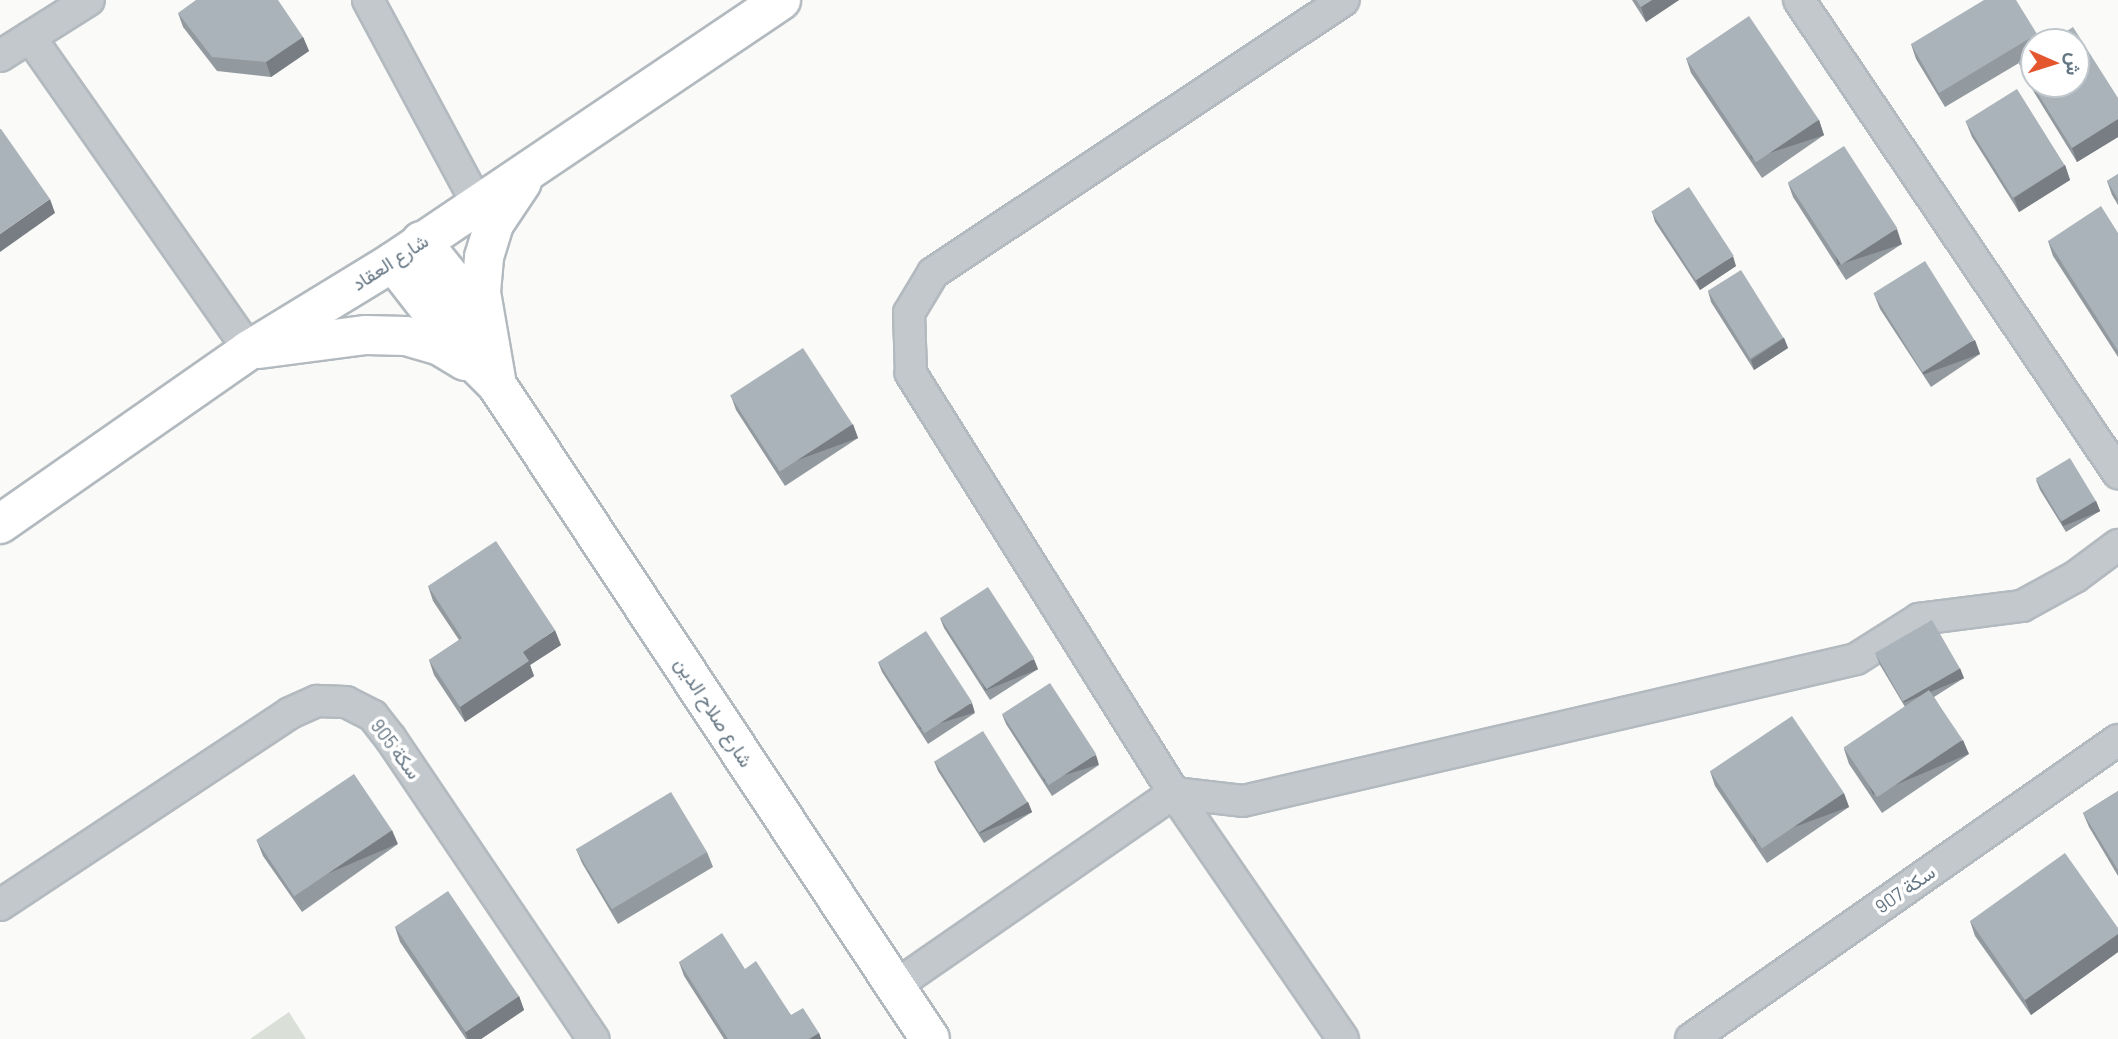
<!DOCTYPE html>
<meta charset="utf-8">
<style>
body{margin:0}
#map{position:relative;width:2118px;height:1039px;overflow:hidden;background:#fafaf8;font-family:Barlow,Vazirmatn,sans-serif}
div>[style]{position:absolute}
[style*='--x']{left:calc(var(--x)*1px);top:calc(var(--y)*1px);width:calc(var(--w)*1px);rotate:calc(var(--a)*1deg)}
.green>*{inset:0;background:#dadfd7}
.roads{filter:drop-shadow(2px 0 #b3babf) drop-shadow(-2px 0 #b3babf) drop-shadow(0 2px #b3babf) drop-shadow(0 -2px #b3babf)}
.street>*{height:30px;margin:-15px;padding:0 15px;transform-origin:15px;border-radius:15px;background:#c3c8cc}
.secondary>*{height:38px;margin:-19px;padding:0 19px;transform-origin:19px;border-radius:19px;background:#fff}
.wall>*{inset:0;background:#929a9f}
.shaded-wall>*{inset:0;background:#777d82;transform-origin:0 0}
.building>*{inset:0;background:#aab3b9;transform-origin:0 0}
span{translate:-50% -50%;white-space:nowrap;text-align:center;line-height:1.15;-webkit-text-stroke:7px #fff;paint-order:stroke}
.street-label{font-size:19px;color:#657683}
.north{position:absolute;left:2020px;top:28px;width:70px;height:70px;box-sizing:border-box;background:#fff;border:2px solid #c1c8cd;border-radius:50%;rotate:93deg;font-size:19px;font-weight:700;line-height:28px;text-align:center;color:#657683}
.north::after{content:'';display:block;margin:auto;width:24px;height:32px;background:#e4572e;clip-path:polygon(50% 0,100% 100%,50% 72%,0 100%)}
</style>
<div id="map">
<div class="green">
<div style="clip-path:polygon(289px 1012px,306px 1039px,250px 1039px)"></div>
</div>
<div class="roads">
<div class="street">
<div style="--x:368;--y:0;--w:230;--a:61.8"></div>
<div style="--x:1799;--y:0;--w:571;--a:56"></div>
<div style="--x:30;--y:37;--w:382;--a:55"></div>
<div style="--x:0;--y:56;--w:105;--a:-32.2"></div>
<div style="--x:0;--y:905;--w:348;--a:-33.5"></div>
<div style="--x:290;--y:713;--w:30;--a:-24"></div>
<div style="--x:317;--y:701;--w:29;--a:2"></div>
<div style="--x:346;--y:702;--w:30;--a:27"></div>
<div style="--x:373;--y:716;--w:29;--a:52"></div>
<div style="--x:391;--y:739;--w:362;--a:56"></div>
<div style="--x:895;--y:986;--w:339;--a:-34.7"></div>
<div style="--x:1174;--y:793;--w:69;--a:6.6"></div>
<div style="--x:1243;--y:801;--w:629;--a:-13.04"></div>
<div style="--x:1856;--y:659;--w:75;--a:-32.4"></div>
<div style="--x:1919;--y:619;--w:104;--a:-7.2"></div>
<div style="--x:2022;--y:606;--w:60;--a:-28.7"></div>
<div style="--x:2075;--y:577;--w:54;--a:-36.7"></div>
<div style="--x:1343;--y:1039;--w:298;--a:-124.5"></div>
<div style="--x:1174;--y:793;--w:496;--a:-122.1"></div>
<div style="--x:911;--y:373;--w:60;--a:-91.9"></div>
<div style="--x:909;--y:313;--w:47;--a:-59"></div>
<div style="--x:933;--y:273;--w:493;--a:-33.6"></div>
<div style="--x:1691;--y:1039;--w:521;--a:-35"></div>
</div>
<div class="secondary">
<div style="--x:421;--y:241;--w:55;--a:50.9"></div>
<div style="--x:456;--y:284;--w:52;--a:62.4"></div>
<div style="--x:393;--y:262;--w:108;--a:52.2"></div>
<div style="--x:459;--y:347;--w:54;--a:45"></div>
<div style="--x:497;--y:385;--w:784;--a:56.49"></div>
<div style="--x:259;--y:349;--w:108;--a:-7.5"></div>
<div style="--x:366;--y:335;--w:40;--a:1.4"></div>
<div style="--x:406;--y:336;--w:35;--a:16"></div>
<div style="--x:440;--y:346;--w:29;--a:31"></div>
<div style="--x:497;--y:385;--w:94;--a:-99.8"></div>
<div style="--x:481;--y:292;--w:35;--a:-85"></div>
<div style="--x:484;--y:257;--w:34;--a:-73"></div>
<div style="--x:494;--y:224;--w:50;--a:-56.3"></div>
<div style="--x:0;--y:524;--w:304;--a:-34.9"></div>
<div style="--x:249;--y:350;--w:169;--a:-31.4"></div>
<div style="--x:393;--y:262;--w:468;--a:-34"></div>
</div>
</div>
<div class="wall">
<div style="clip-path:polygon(1632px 0,1679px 0,1646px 22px)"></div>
<div style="clip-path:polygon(178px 13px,303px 37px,309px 51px,271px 77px,217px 71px,183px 27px)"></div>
<div style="clip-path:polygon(2037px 34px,2040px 42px,2034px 42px,2034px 84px,2118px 98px,2118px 137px,2077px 162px,2024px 76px,2019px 63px,1945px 107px,1916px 59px,1911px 44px)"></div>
<div style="clip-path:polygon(1686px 58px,1819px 120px,1824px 135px,1762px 178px,1691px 73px)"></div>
<div style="clip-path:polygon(1966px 122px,2065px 165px,2070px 180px,2019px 212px,1972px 137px)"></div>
<div style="clip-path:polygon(2118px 174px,2118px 205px,2112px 195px,2107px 181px)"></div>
<div style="clip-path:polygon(1788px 183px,1902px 244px,1846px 280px,1793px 197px)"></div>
<div style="clip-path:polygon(1652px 212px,1736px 266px,1700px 290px,1655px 222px)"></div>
<div style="clip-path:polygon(2118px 233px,2118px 357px,2053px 256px,2048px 241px)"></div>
<div style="clip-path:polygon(1708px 291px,1784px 338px,1788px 348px,1754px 370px,1711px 302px)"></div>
<div style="clip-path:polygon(1874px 294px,1980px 354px,1931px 387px,1880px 309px)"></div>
<div style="clip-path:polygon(731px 396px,858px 438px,785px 486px,736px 410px)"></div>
<div style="clip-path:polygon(2036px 480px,2096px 501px,2100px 511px,2066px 532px,2040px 490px)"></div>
<div style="clip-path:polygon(428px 586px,561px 645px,530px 665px,534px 676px,465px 722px,434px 675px,429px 660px,459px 640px,433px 601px)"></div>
<div style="clip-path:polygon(940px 618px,1038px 669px,990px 700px,944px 628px)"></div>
<div style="clip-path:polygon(1876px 655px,1964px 678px,1934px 697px,1969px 754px,1882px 813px,1849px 764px,1844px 749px,1905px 707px,1880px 665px)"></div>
<div style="clip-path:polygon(878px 662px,975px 713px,928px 744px,882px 672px)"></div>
<div style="clip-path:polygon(1002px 714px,1099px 765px,1052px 796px,1006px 724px)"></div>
<div style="clip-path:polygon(934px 761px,1028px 802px,1032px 812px,984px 843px,938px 771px)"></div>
<div style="clip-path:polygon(1710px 771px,1849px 807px,1767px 863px,1715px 786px)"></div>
<div style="clip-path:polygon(2118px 791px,2118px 876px,2089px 827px,2083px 813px)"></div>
<div style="clip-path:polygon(257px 841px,398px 844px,302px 912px,263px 856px)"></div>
<div style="clip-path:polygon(576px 849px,707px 852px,713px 867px,618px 924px,582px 863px)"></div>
<div style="clip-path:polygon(1970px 921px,2118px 928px,2118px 952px,2031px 1015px,1975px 936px)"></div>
<div style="clip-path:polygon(395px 927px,519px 996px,524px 1010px,481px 1039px,466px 1039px,400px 942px)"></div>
<div style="clip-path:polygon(679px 962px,745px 969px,791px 1015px,819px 1033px,821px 1039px,724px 1039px,684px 976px)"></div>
</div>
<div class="shaded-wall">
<div style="clip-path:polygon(1652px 0,1679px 0,1646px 22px,1641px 7px)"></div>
<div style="clip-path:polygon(303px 37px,309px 51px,271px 77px,266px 62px)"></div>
<div style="clip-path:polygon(2118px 119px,2118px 137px,2077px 162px,2072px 148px)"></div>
<div style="left:1819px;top:120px;width:16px;height:76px;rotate:72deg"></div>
<div style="clip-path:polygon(2065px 165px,2070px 180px,2019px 212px,2014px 198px)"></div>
<div style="clip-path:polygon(50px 199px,55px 213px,0 252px,0 234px)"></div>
<div style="left:1897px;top:229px;width:16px;height:67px;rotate:72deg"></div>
<div style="clip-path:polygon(1733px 256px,1736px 266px,1700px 290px,1696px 280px)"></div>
<div style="clip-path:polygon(1784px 338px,1788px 348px,1754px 370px,1751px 360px)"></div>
<div style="left:1975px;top:340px;width:15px;height:60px;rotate:70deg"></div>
<div style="left:853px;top:424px;width:15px;height:87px;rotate:70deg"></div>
<div style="left:2096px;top:501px;width:11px;height:40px;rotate:68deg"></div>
<div style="clip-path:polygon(555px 630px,561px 645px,530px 665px,534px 676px,465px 722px,460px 707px,523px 652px)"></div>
<div style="left:1034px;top:659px;width:11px;height:57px;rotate:68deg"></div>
<div style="left:1960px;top:668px;width:11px;height:65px;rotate:68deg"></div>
<div style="left:972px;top:703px;width:10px;height:57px;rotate:73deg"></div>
<div style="left:1963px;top:740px;width:15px;height:104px;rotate:67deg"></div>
<div style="left:1096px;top:755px;width:10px;height:57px;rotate:73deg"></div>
<div style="left:1844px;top:793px;width:15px;height:100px;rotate:70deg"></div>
<div style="left:1028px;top:802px;width:11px;height:56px;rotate:68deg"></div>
<div style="left:392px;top:830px;width:15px;height:117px;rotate:67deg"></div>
<div style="clip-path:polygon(2118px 934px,2118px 952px,2031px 1015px,2025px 1000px)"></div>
<div style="clip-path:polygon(519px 996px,524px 1010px,481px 1039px,468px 1039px,465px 1032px)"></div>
<div style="clip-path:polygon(819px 1033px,821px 1039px,809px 1039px)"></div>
</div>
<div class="building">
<div style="clip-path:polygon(196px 0,278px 0,303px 37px,266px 62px,212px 57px,178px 13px)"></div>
<div style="clip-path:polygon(1636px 0,1652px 0,1641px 7px)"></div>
<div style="clip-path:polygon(1984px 0,2016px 0,2037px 34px,1939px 93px,1911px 44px)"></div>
<div style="left:1749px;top:16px;width:125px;height:76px;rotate:56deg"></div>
<div style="clip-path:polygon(2073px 27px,2118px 98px,2118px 119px,2072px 148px,2018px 62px,2034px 52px,2034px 84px,2076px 84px,2076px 42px,2050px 42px)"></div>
<div style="left:2017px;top:89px;width:90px;height:61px;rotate:58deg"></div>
<div style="clip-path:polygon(0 129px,1px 129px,50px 199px,0 234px)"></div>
<div style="left:1844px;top:146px;width:98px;height:67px;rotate:57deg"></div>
<div style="clip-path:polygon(2118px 174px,2118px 199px,2107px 181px)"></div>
<div style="left:1689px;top:187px;width:82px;height:45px;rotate:57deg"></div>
<div style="clip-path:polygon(2101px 206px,2118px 233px,2118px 351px,2048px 241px)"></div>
<div style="left:1925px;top:261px;width:93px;height:61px;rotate:58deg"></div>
<div style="left:1741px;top:270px;width:80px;height:39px;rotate:58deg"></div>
<div style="left:803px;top:348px;width:91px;height:87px;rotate:57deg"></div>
<div style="left:2070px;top:458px;width:50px;height:40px;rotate:59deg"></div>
<div style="clip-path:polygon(496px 541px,555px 630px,523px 652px,529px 661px,460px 707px,429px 660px,462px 638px,428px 586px)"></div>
<div style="left:988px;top:587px;width:85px;height:57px;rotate:57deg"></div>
<div style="left:1932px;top:620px;width:56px;height:66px;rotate:60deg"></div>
<div style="left:926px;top:631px;width:85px;height:57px;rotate:57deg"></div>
<div style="left:1050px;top:683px;width:85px;height:57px;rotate:57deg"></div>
<div style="left:1929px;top:690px;width:60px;height:103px;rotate:56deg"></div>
<div style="left:1792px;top:716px;width:93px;height:99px;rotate:56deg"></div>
<div style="left:983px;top:731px;width:84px;height:57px;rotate:58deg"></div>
<div style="left:354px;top:774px;width:68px;height:118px;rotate:56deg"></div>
<div style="clip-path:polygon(2118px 791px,2118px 870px,2083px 813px)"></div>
<div style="left:671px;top:792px;width:70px;height:111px;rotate:59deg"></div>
<div style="clip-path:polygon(2065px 853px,2118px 928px,2118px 934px,2025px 1000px,1970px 921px)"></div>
<div style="left:448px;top:891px;width:127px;height:64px;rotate:56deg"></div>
<div style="clip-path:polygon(722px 933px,745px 969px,756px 961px,791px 1015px,803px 1008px,819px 1033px,809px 1039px,728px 1039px,679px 962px)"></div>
</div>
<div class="street-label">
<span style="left:390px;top:262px;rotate:-33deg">شارع العقاد</span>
<span style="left:714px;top:712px;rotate:57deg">شارع صلاح الدين</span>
<span style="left:396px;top:749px;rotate:53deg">سكة 905</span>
<span style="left:1905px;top:889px;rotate:-35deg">سكة 907</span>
</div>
<div class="north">ش</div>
</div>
